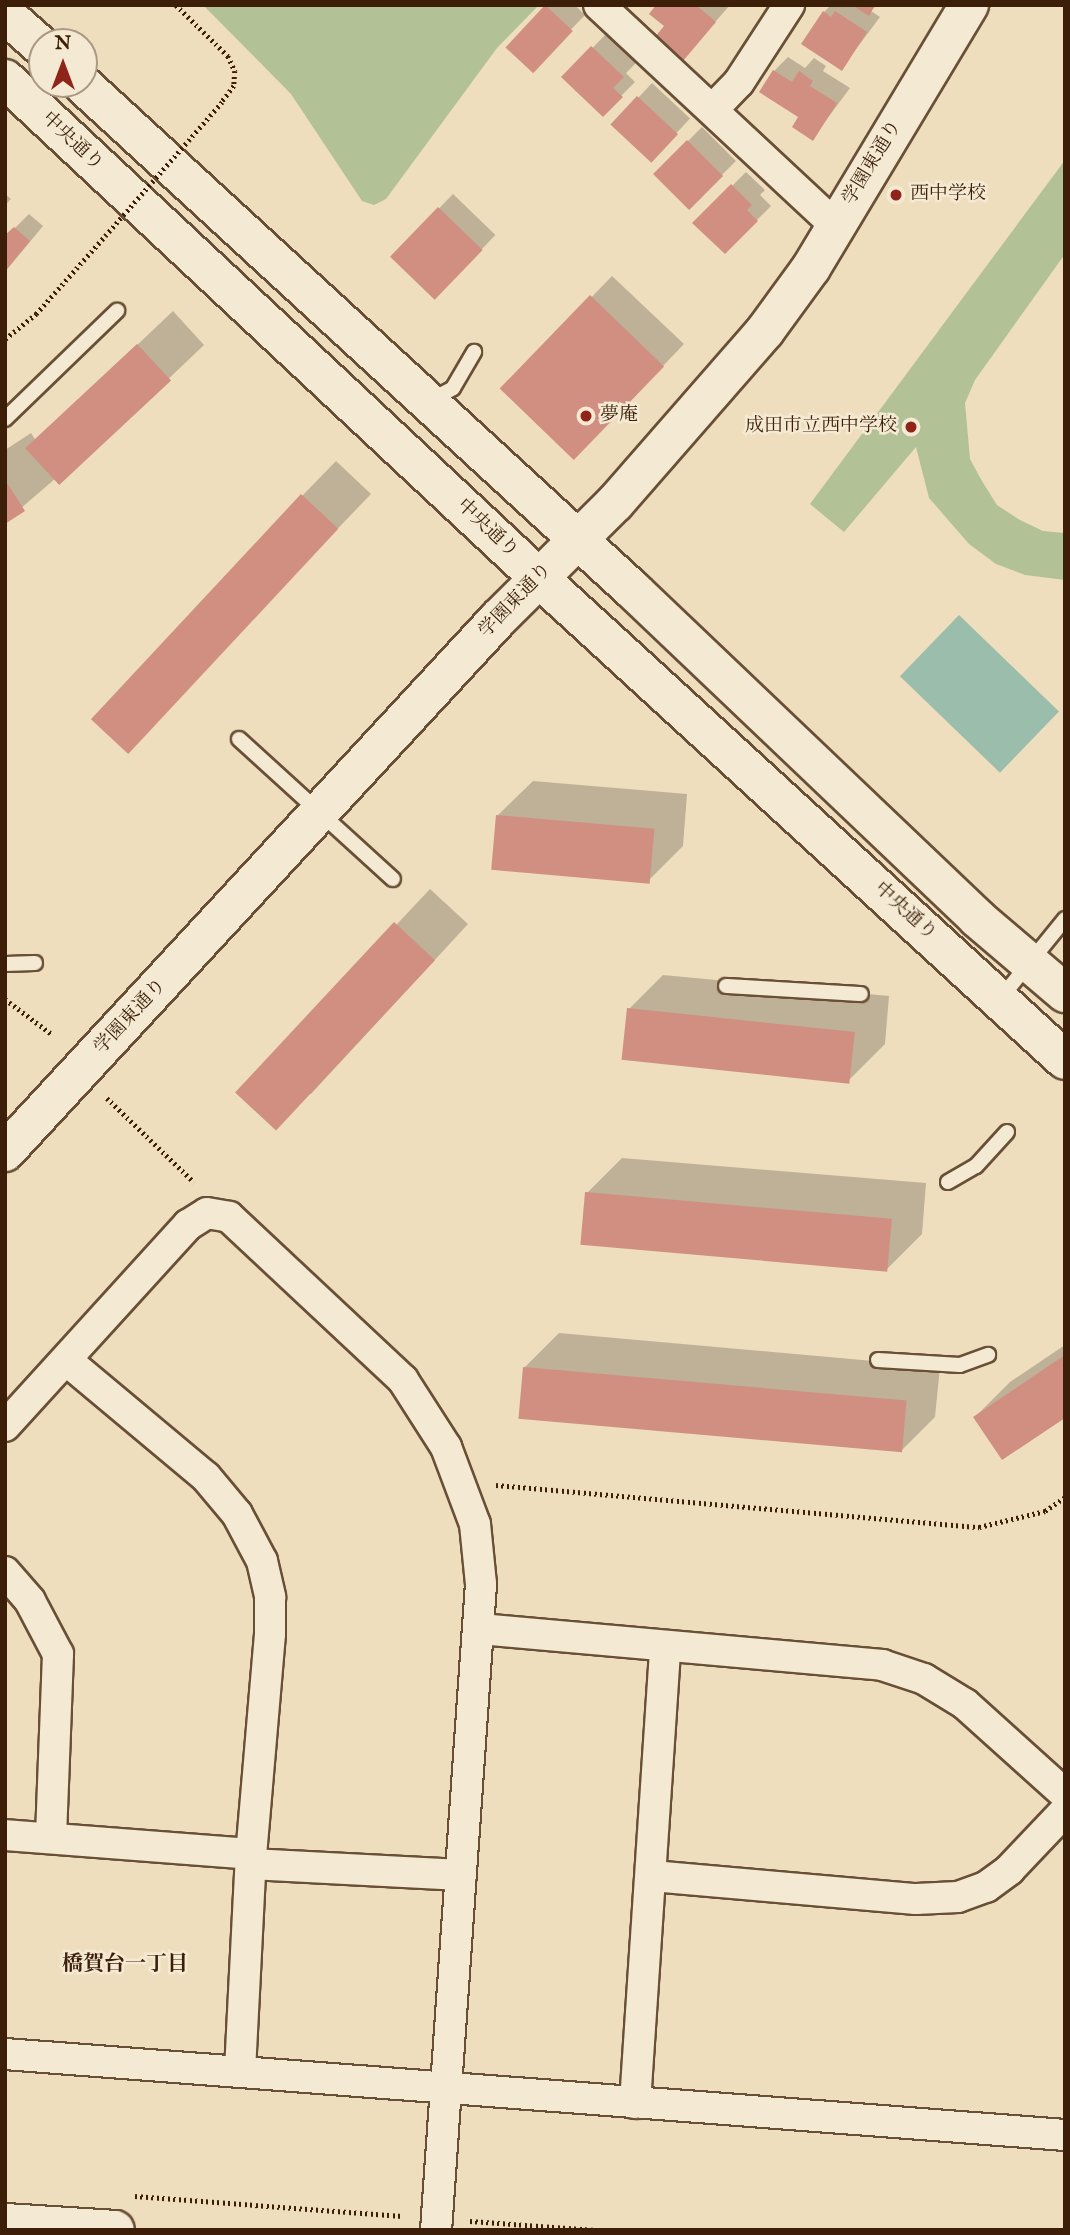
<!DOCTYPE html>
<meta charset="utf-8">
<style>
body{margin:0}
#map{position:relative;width:1070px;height:2235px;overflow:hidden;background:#eedebd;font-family:"IM FELL English","Noto Serif JP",serif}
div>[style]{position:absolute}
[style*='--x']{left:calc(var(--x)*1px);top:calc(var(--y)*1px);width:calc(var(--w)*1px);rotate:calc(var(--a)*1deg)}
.green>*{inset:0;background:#b3c296}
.water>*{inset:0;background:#9bbdab;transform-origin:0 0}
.shadow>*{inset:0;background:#0003;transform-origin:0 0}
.building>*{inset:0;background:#d08f80;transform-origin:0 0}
.path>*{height:4.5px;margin-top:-2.25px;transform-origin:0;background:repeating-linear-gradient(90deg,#3d1f09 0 2px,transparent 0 5.5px)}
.roads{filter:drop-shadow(2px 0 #694f36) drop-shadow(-2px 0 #694f36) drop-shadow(0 2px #694f36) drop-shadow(0 -2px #694f36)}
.lane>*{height:14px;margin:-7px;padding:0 7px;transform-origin:7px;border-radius:7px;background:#f4ead4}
.street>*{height:30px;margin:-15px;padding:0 15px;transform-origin:15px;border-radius:15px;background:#f4ead4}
.secondary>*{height:38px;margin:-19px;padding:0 19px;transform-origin:19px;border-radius:19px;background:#f4ead4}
.path-bridge>*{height:4.5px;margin-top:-2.25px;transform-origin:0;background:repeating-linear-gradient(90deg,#3d1f09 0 2px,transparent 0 5.5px)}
.dots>*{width:19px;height:19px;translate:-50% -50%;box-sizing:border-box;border:4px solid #f4ead4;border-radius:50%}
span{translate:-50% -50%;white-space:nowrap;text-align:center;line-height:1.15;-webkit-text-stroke:5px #f4ead4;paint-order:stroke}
.street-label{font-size:19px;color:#3d1f09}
.poi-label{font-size:19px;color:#3d1f09}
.left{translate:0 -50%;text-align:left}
.right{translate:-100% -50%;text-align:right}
.neighbourhood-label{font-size:21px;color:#3d1f09;font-weight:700}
.frame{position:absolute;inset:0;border:7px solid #3d1f09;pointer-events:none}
.north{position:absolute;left:28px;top:28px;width:70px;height:70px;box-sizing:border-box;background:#f4ead4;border:2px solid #ab9983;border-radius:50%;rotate:0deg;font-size:19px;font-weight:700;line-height:28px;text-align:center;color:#3d1f09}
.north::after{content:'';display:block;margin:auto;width:24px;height:32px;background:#8f2418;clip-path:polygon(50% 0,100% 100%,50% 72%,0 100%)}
</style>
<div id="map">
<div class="green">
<div style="clip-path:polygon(203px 5px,538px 5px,538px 6px,497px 48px,386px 199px,374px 205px,362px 201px,291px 94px)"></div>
<div style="clip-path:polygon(1065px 160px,1065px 254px,975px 380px,965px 403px,970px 459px,982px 481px,997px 505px,1020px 520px,1043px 531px,1065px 533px,1065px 580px,1025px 575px,996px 564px,969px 544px,929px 498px,916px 447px,844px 532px,810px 504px)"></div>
</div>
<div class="water">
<div style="left:959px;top:615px;width:139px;height:85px;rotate:44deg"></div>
</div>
<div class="shadow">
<div style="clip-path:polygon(548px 5px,575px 5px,585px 15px,532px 70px,507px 47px)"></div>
<div style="clip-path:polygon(658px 5px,730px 5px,683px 59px)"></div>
<div style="clip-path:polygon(831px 5px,877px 5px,871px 11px,880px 17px,842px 68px,824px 12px)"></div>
<div style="clip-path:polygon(607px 33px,637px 62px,626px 73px,635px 82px,603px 114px,564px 77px)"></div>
<div style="clip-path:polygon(788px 57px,805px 68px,814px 58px,826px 66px,823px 71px,850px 88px,813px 138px,774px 71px)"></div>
<div style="left:652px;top:83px;width:52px;height:57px;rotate:43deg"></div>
<div style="left:702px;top:127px;width:48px;height:66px;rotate:45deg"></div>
<div style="clip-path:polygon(746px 172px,765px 190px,760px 195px,771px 206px,725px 252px,695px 223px)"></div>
<div style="clip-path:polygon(5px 194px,11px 199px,5px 205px)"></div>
<div style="left:453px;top:194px;width:59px;height:87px;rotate:44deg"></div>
<div style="clip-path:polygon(29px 214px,43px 226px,5px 272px,5px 238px)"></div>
<div style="clip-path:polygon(612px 276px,684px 344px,595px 437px,503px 389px)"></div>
<div style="clip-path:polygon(173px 311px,204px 345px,60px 482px,56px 478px,5px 522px,5px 450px,31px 433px,36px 441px)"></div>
<div style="clip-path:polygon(336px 461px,371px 494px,159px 715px,302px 496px)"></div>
<div style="clip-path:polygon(533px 781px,687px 794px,683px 846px,648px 881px,498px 815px)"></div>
<div style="clip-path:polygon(430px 889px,468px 924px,311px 1094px,238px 1093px)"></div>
<div style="clip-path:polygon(663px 975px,889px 996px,885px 1044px,850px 1079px,629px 1009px)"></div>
<div style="clip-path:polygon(622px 1158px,926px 1183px,922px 1234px,887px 1269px,587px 1193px)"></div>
<div style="clip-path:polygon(559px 1333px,940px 1367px,935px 1417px,901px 1451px,524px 1368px)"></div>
<div style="clip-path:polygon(1065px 1345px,1065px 1416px,975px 1417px,1010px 1382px)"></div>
</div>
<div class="building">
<div style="left:545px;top:5px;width:38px;height:58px;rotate:43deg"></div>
<div style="clip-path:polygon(656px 5px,696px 5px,716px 22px,683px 61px,655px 37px,664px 26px,649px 14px)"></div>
<div style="clip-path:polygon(852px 5px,875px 5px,869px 16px)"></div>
<div style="clip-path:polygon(823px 11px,831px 17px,835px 11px,867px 32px,842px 71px,801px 44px)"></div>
<div style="clip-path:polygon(591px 46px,624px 77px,613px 88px,623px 97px,603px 117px,561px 77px)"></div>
<div style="clip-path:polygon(773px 70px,792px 82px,799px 71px,813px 81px,810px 86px,837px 103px,813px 141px,792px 127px,798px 117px,759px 92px)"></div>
<div style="left:637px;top:96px;width:56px;height:39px;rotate:43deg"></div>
<div style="left:687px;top:140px;width:51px;height:48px;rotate:45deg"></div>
<div style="clip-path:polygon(731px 184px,752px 205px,747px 210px,758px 221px,725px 254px,692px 223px)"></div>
<div style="left:438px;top:207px;width:62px;height:69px;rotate:44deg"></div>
<div style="clip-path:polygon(14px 227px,30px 241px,5px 271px,5px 235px)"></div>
<div style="left:590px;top:295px;width:103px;height:130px;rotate:44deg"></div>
<div style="left:137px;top:344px;width:50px;height:153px;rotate:47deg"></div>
<div style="clip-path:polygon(5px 480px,25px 511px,5px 524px)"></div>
<div style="left:301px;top:494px;width:51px;height:308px;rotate:43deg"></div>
<div style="left:496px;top:815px;width:159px;height:55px;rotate:5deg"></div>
<div style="left:394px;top:922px;width:56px;height:233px;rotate:43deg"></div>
<div style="left:627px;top:1008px;width:229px;height:52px;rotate:6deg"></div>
<div style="left:585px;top:1192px;width:308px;height:53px;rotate:5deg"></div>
<div style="clip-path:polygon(1065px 1355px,1065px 1418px,1002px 1460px,973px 1417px)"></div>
<div style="left:523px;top:1367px;width:385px;height:52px;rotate:5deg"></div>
</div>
<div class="path">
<div style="--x:176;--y:5;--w:73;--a:44.4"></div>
<div style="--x:228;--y:56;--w:17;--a:65"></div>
<div style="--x:235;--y:71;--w:15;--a:94"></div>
<div style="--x:234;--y:86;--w:20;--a:127"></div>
<div style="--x:5;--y:339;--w:40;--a:-39"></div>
<div style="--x:36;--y:314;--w:104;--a:-48.5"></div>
<div style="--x:5;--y:999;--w:60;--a:36.9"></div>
<div style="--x:107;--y:1098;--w:121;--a:44"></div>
<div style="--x:496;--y:1485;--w:485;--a:5"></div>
<div style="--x:979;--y:1527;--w:68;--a:-13.6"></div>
<div style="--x:1045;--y:1511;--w:24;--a:-35"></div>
<div style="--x:135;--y:2196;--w:268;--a:4.3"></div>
<div style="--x:470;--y:2221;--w:126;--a:4.1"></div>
</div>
<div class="roads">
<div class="lane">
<div style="--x:429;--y:401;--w:27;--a:-28"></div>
<div style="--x:453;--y:388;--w:42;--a:-59.7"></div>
<div style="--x:5;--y:419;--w:156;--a:-44"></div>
<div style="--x:239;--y:739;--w:208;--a:42.3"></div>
<div style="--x:5;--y:964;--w:30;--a:-2"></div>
<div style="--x:726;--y:986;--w:135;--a:3.4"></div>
<div style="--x:1000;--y:999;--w:103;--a:-50.9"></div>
<div style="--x:948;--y:1182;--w:32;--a:-30"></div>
<div style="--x:976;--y:1166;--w:46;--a:-47.6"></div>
<div style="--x:878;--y:1360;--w:82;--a:3.5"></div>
<div style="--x:960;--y:1365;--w:30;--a:-20"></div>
</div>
<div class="street">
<div style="--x:599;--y:5;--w:323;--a:43"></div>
<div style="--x:713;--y:109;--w:37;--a:-46"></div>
<div style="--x:739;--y:82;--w:92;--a:-57"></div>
<div style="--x:66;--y:1360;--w:182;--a:39.9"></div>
<div style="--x:206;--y:1477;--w:48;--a:50"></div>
<div style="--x:237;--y:1514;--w:53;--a:62"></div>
<div style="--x:262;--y:1561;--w:37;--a:77"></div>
<div style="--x:270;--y:1597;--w:37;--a:90"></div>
<div style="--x:270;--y:1634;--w:221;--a:94.9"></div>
<div style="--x:251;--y:1854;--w:217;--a:92.9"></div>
<div style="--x:5;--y:1426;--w:272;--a:-47.7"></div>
<div style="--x:188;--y:1225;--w:22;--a:-32"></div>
<div style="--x:207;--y:1213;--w:22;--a:10"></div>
<div style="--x:229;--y:1217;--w:238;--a:43.1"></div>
<div style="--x:403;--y:1380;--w:80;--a:57.3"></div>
<div style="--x:446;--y:1447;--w:82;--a:69.4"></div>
<div style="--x:475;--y:1524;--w:60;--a:84.3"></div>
<div style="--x:481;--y:1584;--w:648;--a:93.98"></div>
<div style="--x:5;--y:1572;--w:38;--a:49"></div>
<div style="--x:30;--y:1601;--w:60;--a:62.2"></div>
<div style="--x:58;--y:1654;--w:184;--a:92.2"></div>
<div style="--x:480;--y:1629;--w:404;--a:5.1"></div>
<div style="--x:882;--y:1665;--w:44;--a:18.4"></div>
<div style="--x:924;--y:1679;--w:48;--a:31.4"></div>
<div style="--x:965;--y:1704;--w:135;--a:42"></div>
<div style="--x:5;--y:1835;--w:247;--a:4.4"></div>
<div style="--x:251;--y:1864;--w:210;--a:3"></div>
<div style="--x:652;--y:1876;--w:265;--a:5"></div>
<div style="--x:916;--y:1899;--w:42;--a:-2.7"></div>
<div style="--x:958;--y:1897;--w:30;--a:-20"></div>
<div style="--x:986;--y:1887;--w:29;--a:-36"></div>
<div style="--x:1009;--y:1870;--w:81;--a:-46.5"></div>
<div style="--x:5;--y:2054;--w:1063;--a:4.37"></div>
<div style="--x:635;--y:2103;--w:457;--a:-86.2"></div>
</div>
<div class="secondary">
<div style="--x:5;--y:14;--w:50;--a:41.7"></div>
<div style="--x:5;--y:79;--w:731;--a:43.06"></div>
<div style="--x:539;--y:578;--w:713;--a:42.5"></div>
<div style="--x:82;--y:84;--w:750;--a:42.57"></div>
<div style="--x:634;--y:591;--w:474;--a:43.6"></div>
<div style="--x:977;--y:918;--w:116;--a:40.4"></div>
<div style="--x:5;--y:1152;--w:727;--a:-47.23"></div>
<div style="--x:499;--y:618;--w:163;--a:-44.8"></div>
<div style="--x:615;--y:503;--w:228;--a:-48.9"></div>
<div style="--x:765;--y:331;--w:78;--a:-53.9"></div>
<div style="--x:811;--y:268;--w:307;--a:-59"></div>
<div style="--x:5;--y:2223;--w:110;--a:3.6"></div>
</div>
</div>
<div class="path-bridge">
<div style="--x:105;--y:236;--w:178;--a:-48.9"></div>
</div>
<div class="dots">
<div style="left:896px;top:195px;background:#8f2418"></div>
<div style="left:586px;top:416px;background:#8f2418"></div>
<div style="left:911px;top:427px;background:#8f2418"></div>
</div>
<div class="street-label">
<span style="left:72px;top:142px;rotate:43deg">中央通り</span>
<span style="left:873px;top:163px;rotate:-59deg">学園東通り</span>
<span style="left:487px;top:529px;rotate:43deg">中央通り</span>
<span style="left:516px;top:601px;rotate:-46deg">学園東通り</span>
<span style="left:905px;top:912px;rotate:42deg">中央通り</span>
<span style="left:131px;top:1017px;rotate:-47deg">学園東通り</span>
</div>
<div class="poi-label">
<span class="left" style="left:910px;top:195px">西中学校</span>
<span class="left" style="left:600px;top:416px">夢庵</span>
<span class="right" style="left:897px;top:427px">成田市立西中学校</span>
</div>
<div class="neighbourhood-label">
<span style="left:125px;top:1965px">橋賀台一丁目</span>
</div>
<div class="frame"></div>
<div class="north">N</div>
</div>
